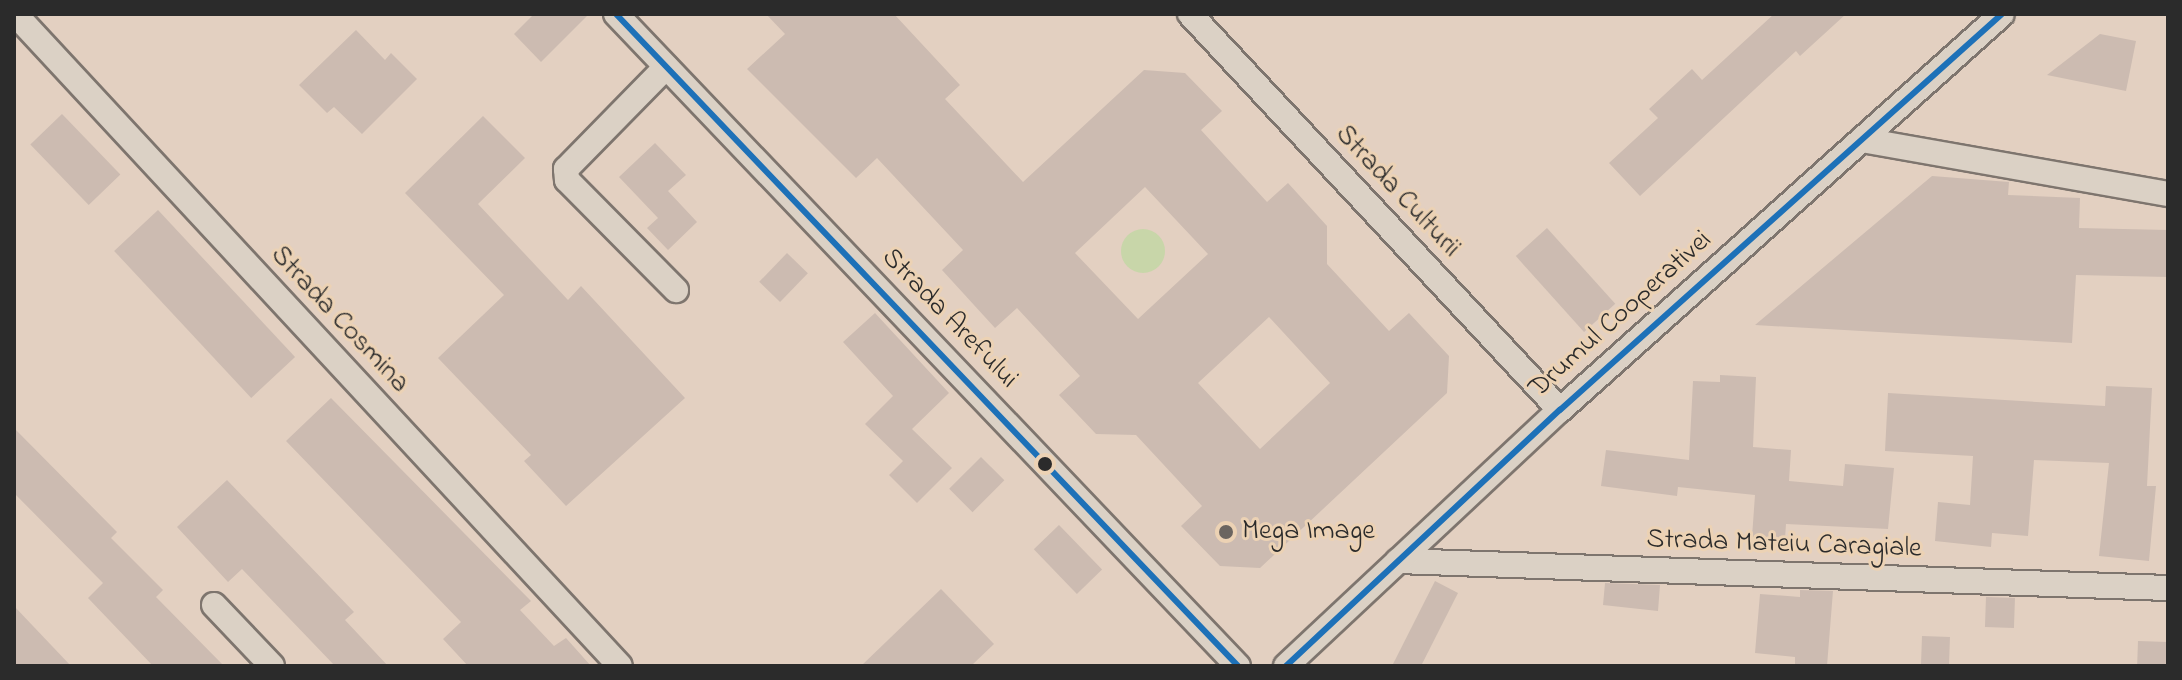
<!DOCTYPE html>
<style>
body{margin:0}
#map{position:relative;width:2182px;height:680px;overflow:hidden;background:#e3d0c1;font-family:"Indie Flower",sans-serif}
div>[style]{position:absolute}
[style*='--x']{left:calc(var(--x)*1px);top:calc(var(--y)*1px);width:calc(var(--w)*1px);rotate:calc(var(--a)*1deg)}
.green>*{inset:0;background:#c8d6a9}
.round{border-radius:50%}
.building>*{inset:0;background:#ccbbb1;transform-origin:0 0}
.roads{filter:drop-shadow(2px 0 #7e756e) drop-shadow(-2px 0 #7e756e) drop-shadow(0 2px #7e756e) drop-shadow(0 -2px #7e756e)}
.minor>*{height:24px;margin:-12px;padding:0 12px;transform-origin:12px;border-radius:12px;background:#dbd1c5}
.bus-1>*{height:6px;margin:-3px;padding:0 3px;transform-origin:3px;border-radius:3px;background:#1d71b8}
.dots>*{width:22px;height:22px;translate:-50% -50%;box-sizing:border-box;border:4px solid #ecd2b4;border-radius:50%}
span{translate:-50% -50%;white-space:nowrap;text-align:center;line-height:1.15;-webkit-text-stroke:6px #ecd2b4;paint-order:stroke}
.street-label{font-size:28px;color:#2b2b2b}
.poi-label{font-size:28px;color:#2b2b2b}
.left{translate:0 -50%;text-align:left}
.frame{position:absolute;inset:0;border:16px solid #2b2b2b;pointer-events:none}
</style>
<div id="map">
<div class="green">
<div class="round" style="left:1121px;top:229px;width:44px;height:44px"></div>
</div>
<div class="building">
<div style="clip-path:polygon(534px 14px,589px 14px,541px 62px,514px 34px)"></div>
<div style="clip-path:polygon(evenodd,766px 14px,894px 14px,960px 85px,945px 99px,1023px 182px,1144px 70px,1185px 73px,1222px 111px,1201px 130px,1267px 202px,1288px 183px,1327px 226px,1327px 264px,1389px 331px,1409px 313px,1449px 356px,1447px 393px,1260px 568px,1220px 566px,1181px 526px,1202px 506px,1136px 435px,1096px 434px,1059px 395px,1080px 376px,1017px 308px,995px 328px,942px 270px,963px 250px,877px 158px,856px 178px,747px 69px,785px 34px,766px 14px,1145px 187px,1208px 254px,1138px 319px,1075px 253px,1145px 187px,766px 14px,1269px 317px,1330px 383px,1260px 449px,1198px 383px,1269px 317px)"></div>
<div style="clip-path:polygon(1774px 14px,1846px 14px,1800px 56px,1796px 51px,1640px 196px,1609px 163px,1658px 118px,1649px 109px,1692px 69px,1702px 80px)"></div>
<div style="clip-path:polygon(356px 30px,385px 60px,391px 53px,417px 79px,362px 134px,334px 107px,327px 113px,299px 85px)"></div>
<div style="clip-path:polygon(2100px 34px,2136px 41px,2126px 91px,2047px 75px)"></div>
<div style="left:62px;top:114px;width:84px;height:44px;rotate:46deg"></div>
<div style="clip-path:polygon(483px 116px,525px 158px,478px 204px,568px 300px,581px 286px,685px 398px,566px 506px,524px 461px,531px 455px,438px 358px,504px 295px,405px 193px)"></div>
<div style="clip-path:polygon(655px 143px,686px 175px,668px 191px,697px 222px,668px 250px,647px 228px,658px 218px,619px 177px)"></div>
<div style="clip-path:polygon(1932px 176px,2009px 182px,2008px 195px,2080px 198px,2079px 228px,2168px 230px,2168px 277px,2076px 275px,2072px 343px,1755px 325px)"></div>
<div style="left:158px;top:210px;width:201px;height:60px;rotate:47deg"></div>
<div style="left:1547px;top:228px;width:102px;height:42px;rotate:48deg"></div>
<div style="left:787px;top:253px;width:29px;height:40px;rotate:44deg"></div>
<div style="clip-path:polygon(875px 313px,949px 393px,912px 429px,952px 468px,917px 503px,889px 475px,903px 461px,865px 424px,893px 396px,843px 342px)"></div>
<div style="clip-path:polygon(1720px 375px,1756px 377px,1753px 447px,1791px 450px,1789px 481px,1843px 486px,1845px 464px,1894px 468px,1888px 529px,1786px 524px,1785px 539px,1752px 537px,1755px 495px,1678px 487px,1677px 496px,1601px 486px,1606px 450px,1689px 460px,1693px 381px,1720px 382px)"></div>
<div style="clip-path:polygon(2106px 386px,2152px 388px,2147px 486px,2156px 486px,2149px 561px,2099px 556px,2109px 463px,2034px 460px,2028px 536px,1992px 533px,1991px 547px,1935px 541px,1938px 502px,1970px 505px,1973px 456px,1885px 451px,1888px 393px,2105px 406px)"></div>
<div style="clip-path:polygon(331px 398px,531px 601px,520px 610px,554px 646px,566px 638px,591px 666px,468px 666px,443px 639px,461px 622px,286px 441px)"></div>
<div style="clip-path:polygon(14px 428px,117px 532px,111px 538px,163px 590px,156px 597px,224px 666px,153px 666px,88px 598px,103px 583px,14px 493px)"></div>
<div style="left:981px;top:457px;width:33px;height:45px;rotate:45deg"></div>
<div style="clip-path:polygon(227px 480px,354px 612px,345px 620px,388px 666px,335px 666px,242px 569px,228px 582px,177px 527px)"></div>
<div style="left:1059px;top:525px;width:62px;height:35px;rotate:46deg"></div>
<div style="clip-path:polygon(1435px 581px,1458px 593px,1421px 666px,1392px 666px)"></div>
<div style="clip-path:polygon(1605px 583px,1660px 585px,1658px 611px,1603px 605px)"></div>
<div style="clip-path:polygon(941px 589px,994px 644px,971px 666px,861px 666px)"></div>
<div style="clip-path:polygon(1800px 590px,1833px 591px,1827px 666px,1795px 666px,1795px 657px,1755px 653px,1760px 594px,1800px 597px)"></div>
<div style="left:1986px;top:597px;width:29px;height:30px;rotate:2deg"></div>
<div style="clip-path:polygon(14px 606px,71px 666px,14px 666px)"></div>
<div style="left:1922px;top:636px;width:28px;height:30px;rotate:2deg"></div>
<div style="left:2138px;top:641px;width:30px;height:25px;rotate:2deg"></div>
</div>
<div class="roads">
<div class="minor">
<div style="--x:15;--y:14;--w:889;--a:47.14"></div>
<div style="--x:616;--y:14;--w:901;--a:46.35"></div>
<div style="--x:1190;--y:14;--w:542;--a:46.94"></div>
<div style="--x:666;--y:67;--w:143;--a:134.4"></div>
<div style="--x:566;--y:169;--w:11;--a:85"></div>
<div style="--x:567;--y:180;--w:155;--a:45.3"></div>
<div style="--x:1862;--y:140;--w:311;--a:10"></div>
<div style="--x:1398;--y:561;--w:770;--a:2.01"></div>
<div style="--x:214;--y:605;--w:84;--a:46.4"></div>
<div style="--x:1286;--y:666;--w:375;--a:-43.1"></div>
<div style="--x:1560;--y:410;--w:593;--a:-41.86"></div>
</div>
</div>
<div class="bus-1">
<div style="--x:616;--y:14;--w:901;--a:46.35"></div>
<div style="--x:1286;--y:666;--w:375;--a:-43.1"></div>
<div style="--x:1560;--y:410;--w:593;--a:-41.86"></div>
</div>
<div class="dots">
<div style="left:1045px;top:464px;background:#2b2b2b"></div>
<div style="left:1226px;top:532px;background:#6b6560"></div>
</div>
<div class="street-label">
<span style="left:1397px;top:192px;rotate:47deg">Strada Culturii</span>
<span style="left:1621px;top:315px;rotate:-42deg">Drumul Cooperativei</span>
<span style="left:949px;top:319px;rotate:46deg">Strada Arefului</span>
<span style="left:339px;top:320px;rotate:47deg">Strada Cosmina</span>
<span style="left:1784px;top:545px;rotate:2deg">Strada Mateiu Caragiale</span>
</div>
<div class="poi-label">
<span class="left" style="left:1242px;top:532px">Mega Image</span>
</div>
<div class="frame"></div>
</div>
